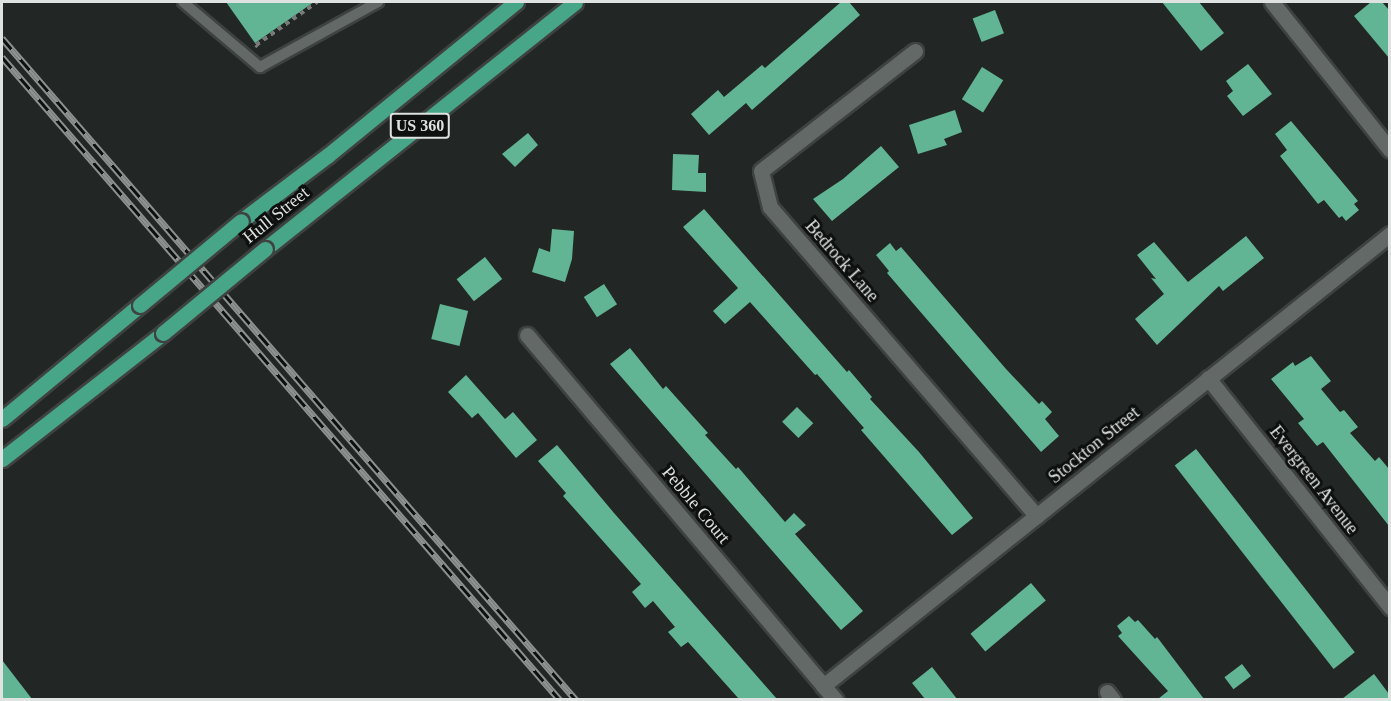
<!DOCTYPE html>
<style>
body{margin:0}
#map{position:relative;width:1391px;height:701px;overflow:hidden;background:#222725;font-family:"Times New Roman",serif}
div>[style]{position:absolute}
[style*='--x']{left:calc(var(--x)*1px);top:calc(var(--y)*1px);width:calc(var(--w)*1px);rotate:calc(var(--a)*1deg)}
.building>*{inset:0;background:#62b594;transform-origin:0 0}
.path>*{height:4px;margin-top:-2px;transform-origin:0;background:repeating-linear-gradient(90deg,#767b79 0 4.5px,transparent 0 9px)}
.roads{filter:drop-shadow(2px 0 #3e4240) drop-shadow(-2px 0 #3e4240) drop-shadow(0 2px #3e4240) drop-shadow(0 -2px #3e4240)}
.lane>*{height:10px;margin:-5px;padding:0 5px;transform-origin:5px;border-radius:5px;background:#626966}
.street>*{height:15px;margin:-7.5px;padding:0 7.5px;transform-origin:7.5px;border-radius:7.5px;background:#626966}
.primary>*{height:15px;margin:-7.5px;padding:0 7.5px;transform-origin:7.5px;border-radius:7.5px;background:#47a687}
.rail>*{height:7px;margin-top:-3.5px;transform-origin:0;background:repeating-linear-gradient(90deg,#0d100e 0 14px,#8d918f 0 28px);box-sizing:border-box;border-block:2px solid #8d918f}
.bridges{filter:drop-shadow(2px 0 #3e4240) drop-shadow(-2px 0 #3e4240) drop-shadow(0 2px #3e4240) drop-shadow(0 -2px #3e4240)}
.primary-bridge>*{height:15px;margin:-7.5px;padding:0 7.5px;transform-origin:7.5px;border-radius:7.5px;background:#47a687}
span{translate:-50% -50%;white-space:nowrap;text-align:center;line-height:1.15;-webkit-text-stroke:6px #0d100e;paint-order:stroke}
.shield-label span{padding:2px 4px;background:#0d100e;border:2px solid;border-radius:4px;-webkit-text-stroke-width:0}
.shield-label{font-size:16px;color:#dee2e0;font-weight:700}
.street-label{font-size:18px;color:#dee2e0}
.frame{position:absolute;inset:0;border:3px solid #dee2e0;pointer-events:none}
</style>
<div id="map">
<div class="building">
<div style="clip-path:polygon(226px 2px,314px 2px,255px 43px)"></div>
<div style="clip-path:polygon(841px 2px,849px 2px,860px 15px,752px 110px,746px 103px,709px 135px,691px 114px,718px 90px,724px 97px,762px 65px,765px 68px)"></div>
<div style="clip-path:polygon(1162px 2px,1199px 2px,1224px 33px,1201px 51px)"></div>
<div style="clip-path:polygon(1371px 2px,1382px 2px,1389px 10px,1389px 58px,1354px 16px)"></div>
<div style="left:995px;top:10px;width:25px;height:24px;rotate:69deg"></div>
<div style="clip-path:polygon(1248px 64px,1272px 94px,1243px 116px,1227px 96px,1233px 91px,1226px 81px)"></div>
<div style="left:982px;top:67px;width:25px;height:38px;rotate:32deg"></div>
<div style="clip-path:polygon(955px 110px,962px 132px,944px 139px,947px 145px,918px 154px,909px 125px)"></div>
<div style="clip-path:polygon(1291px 121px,1358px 201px,1354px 204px,1359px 210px,1346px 221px,1342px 216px,1339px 218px,1324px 200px,1318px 204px,1280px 156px,1287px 150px,1275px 134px)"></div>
<div style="clip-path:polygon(528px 133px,538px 145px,515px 167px,502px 154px)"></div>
<div style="clip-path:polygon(881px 146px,899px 167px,832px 221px,813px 199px,843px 179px)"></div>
<div style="clip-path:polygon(673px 154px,699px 155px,698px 173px,706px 173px,706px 192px,672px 190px)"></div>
<div style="clip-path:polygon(704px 209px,847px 372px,849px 370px,872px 397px,870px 399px,919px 452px,973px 518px,952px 535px,861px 430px,864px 428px,817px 374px,815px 375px,750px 302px,725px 324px,713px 311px,738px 288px,683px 227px)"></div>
<div style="clip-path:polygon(552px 229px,574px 231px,572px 259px,565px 282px,532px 272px,539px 248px,550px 252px)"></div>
<div style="clip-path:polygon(1246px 236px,1264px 258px,1223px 291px,1219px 286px,1157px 345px,1135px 319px,1164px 294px,1151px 278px,1156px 279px,1137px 255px,1154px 242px,1188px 282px)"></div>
<div style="clip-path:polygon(890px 243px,896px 251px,901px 247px,1006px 369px,1039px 404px,1042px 401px,1052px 412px,1045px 419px,1059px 436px,1041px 452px,887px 273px,889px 271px,876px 255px)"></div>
<div style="left:485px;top:257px;width:28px;height:36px;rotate:52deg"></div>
<div style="left:604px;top:284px;width:24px;height:24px;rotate:57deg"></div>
<div style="left:440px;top:304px;width:29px;height:36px;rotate:14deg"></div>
<div style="clip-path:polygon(630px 348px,663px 389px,666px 386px,708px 433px,705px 435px,736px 469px,738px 467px,785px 522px,794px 513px,806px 525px,795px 534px,863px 611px,841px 630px,610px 364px)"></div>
<div style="clip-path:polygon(1311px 356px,1331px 381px,1321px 389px,1340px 412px,1344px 410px,1358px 427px,1350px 433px,1375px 461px,1379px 457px,1389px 469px,1389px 526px,1323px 442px,1317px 446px,1298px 423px,1304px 419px,1271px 379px,1293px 362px,1295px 366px)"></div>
<div style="clip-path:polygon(466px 375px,505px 419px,513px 412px,537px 440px,516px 458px,478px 413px,472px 418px,448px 392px)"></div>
<div style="left:797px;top:407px;width:23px;height:21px;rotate:45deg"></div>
<div style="clip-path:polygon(557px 445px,614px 513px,777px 699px,739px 699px,688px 642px,681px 647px,668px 632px,675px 627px,653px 601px,645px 608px,632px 592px,641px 584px,563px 496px,566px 493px,538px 461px)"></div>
<div style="left:1196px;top:449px;width:258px;height:27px;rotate:52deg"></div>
<div style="left:1031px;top:583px;width:23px;height:79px;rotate:50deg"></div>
<div style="clip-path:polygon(1129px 616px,1135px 622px,1138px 620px,1155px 639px,1157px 637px,1204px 699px,1158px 699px,1168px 691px,1118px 636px,1122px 633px,1117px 626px)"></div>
<div style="clip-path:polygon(2px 660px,32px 699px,2px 699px)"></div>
<div style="left:1242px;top:664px;width:15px;height:22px;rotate:53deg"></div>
<div style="clip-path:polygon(932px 667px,957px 699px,925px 699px,912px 683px)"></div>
<div style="clip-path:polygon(1374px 674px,1389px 694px,1389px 699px,1342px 699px)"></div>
</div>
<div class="path">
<div style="--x:258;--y:47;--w:3;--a:-135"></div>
<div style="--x:256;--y:45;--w:75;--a:-35.2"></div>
</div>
<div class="roads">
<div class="lane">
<div style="--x:183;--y:2;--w:101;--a:40.2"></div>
<div style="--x:260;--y:67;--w:135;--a:-28.8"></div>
</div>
<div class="street">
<div style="--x:1272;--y:2;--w:189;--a:51.4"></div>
<div style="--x:915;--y:51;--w:195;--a:142.1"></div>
<div style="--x:761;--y:171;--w:37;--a:76"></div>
<div style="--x:770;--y:207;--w:408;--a:49.2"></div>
<div style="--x:527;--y:335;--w:478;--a:49.8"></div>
<div style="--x:1208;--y:378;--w:293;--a:51.5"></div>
<div style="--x:823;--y:686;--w:725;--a:-38.56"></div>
<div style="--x:1107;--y:692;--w:10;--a:53"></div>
</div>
<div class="primary">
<div style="--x:241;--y:221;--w:108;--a:-37.1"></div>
<div style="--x:327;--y:156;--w:244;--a:-39.2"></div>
<div style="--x:265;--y:249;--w:396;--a:-38.5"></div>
<div style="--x:2;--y:419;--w:179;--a:-39.6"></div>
<div style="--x:2;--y:459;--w:204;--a:-38"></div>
</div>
</div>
<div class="rail">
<div style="--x:2;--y:38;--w:876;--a:49.07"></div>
<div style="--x:2;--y:57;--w:851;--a:49.05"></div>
</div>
<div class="bridges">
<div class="primary-bridge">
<div style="--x:140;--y:305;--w:131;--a:-39.7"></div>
<div style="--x:163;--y:333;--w:132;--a:-39.5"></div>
</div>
</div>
<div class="shield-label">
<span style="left:420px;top:126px">US 360</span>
</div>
<div class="street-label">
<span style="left:276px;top:215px;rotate:-39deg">Hull Street</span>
<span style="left:842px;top:261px;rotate:49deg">Bedrock Lane</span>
<span style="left:1094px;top:445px;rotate:-39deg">Stockton Street</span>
<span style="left:1314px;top:480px;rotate:52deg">Evergreen Avenue</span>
<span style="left:696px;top:505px;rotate:50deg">Pebble Court</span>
</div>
<div class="frame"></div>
</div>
